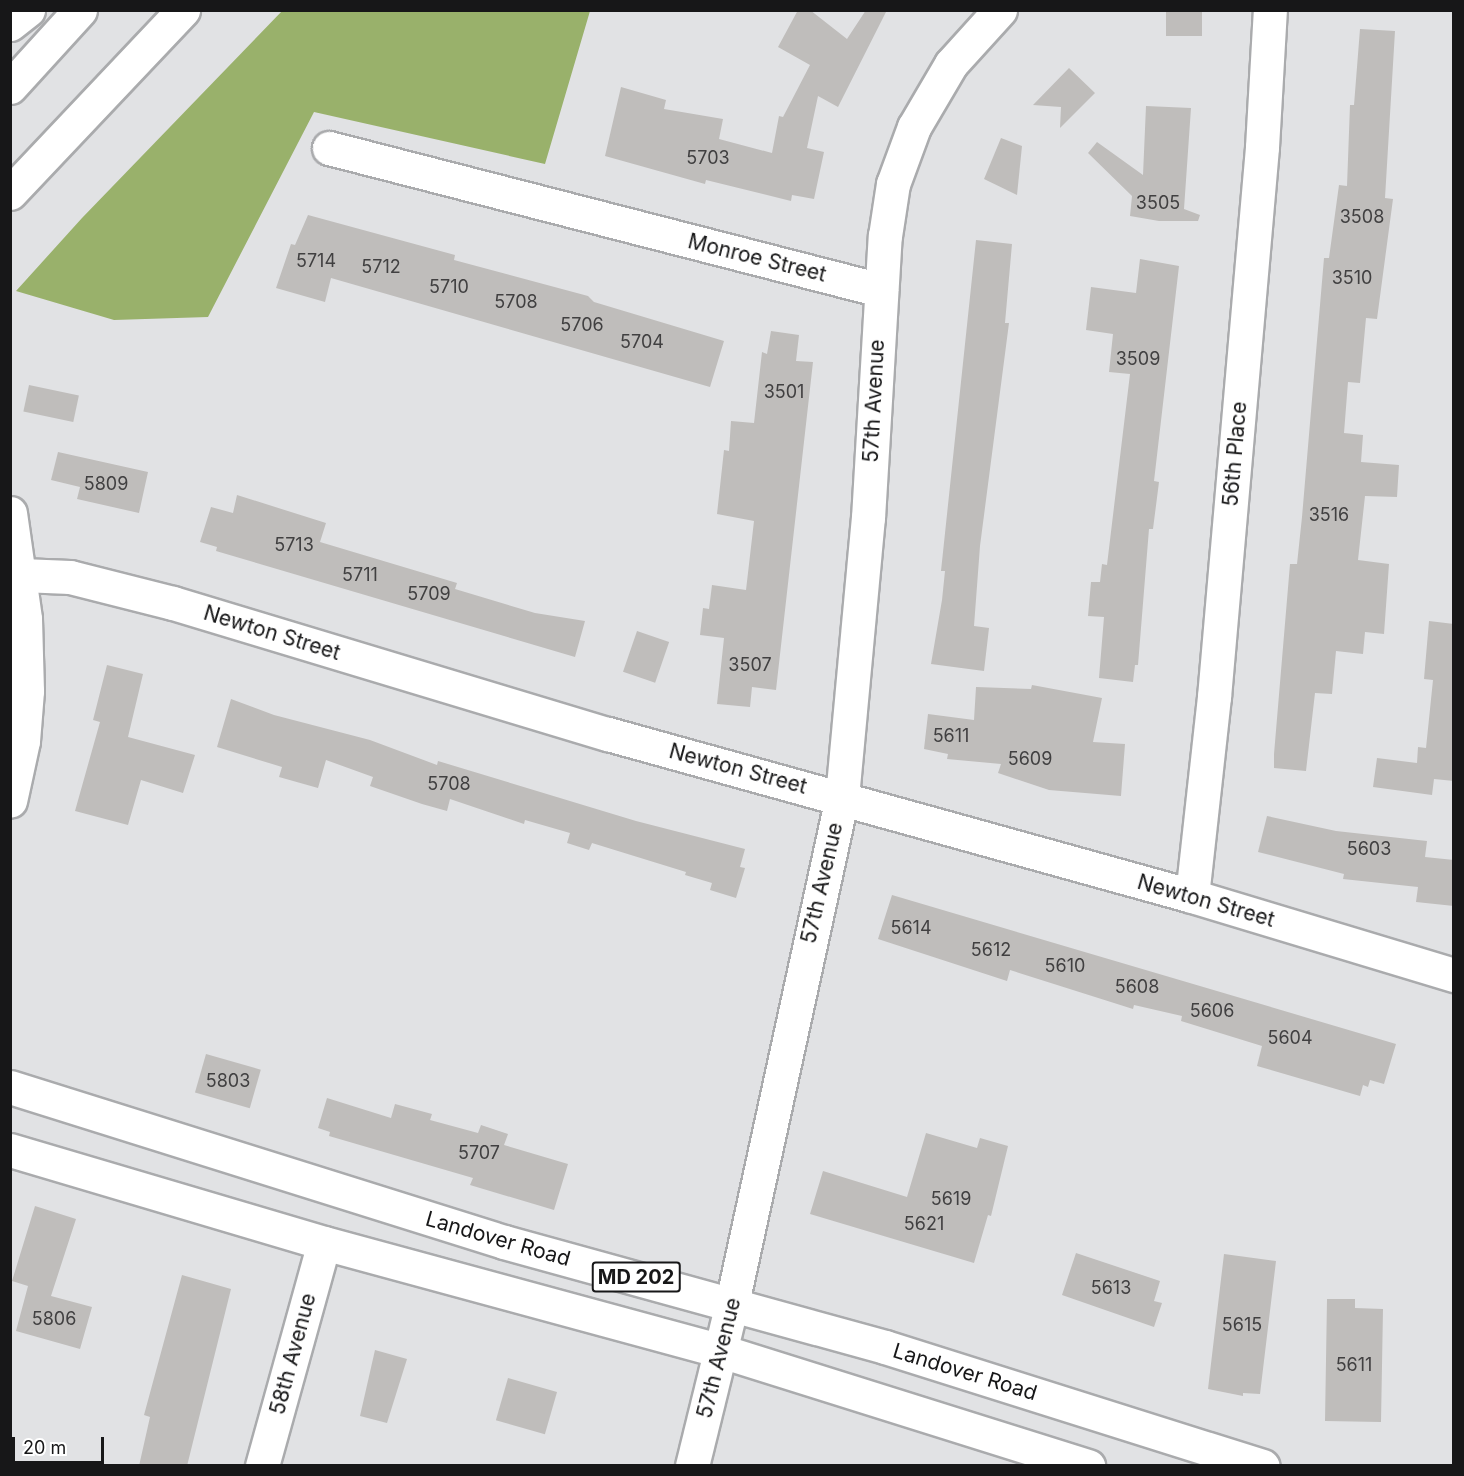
<!DOCTYPE html>
<style>
body{margin:0}
#map{position:relative;width:1464px;height:1476px;overflow:hidden;background:#e1e2e4;font-family:Inter,sans-serif}
div>[style]{position:absolute}
[style*='--x']{left:calc(var(--x)*1px);top:calc(var(--y)*1px);width:calc(var(--w)*1px);rotate:calc(var(--a)*1deg)}
.forest>*{inset:0;background:#99b16b}
.building>*{inset:0;background:#bfbdbb;transform-origin:0 0}
.roads{filter:drop-shadow(2px 0 #aaabad) drop-shadow(-2px 0 #aaabad) drop-shadow(0 2px #aaabad) drop-shadow(0 -2px #aaabad)}
.street>*{height:33px;margin:-16.5px;padding:0 16.5px;transform-origin:16.5px;border-radius:16.5px;background:#fff}
.secondary>*{height:33px;margin:-16.5px;padding:0 16.5px;transform-origin:16.5px;border-radius:16.5px;background:#fff}
.primary>*{height:33px;margin:-16.5px;padding:0 16.5px;transform-origin:16.5px;border-radius:16.5px;background:#fff}
.highway>*{height:33px;margin:-16.5px;padding:0 16.5px;transform-origin:16.5px;border-radius:16.5px;background:#fff}
span{translate:-50% -50%;white-space:nowrap;text-align:center;line-height:1.15;-webkit-text-stroke:4.5px #fff;paint-order:stroke}
.number-label{font-size:18px;color:#414041}
.number-label span{-webkit-text-stroke-width:0}
.shield-label span{padding:2px 4px;background:#fff;border:2px solid;border-radius:4px;-webkit-text-stroke-width:0}
.shield-label{font-size:20px;color:#171718;font-weight:700}
.street-label{font-size:21px;color:#171718}
.frame{position:absolute;inset:0;border:12px solid #171718;pointer-events:none}
.scale{position:absolute;left:12px;top:1437px;width:92px;height:27px;box-sizing:border-box;border:3px solid #171718;border-top:0;padding-left:8px;font-size:18px;line-height:21px;white-space:nowrap;color:#171718;-webkit-text-stroke:4px #fff;paint-order:stroke}
</style>
<div id="map">
<div class="forest">
<div style="clip-path:polygon(283px 10px,590px 11px,545px 164px,314px 112px,208px 317px,114px 320px,16px 291px,82px 218px)"></div>
</div>
<div class="building">
<div style="clip-path:polygon(798px 10px,810px 10px,847px 39px,866px 10px,887px 10px,838px 107px,818px 96px,807px 148px,824px 152px,814px 199px,792px 195px,791px 201px,706px 180px,705px 184px,605px 156px,621px 87px,666px 100px,664px 109px,723px 119px,719px 139px,772px 153px,779px 116px,783px 117px,810px 65px,778px 47px)"></div>
<div style="left:1166px;top:10px;width:36px;height:26px"></div>
<div style="clip-path:polygon(1360px 29px,1395px 31px,1385px 198px,1393px 199px,1377px 319px,1366px 318px,1360px 383px,1348px 382px,1344px 433px,1363px 435px,1361px 462px,1399px 465px,1397px 497px,1365px 496px,1358px 560px,1389px 564px,1384px 634px,1365px 632px,1363px 654px,1336px 651px,1332px 694px,1315px 693px,1306px 771px,1274px 768px,1274px 754px,1290px 564px,1297px 564px,1302px 517px,1324px 258px,1329px 258px,1339px 185px,1347px 186px,1350px 105px,1354px 105px)"></div>
<div style="clip-path:polygon(1069px 68px,1095px 93px,1060px 128px,1061px 107px,1033px 105px)"></div>
<div style="clip-path:polygon(1146px 106px,1191px 108px,1184px 209px,1200px 215px,1198px 221px,1159px 221px,1130px 216px,1132px 196px,1088px 153px,1097px 142px,1143px 175px)"></div>
<div style="clip-path:polygon(1001px 138px,1022px 146px,1017px 195px,984px 179px)"></div>
<div style="clip-path:polygon(308px 215px,455px 255px,454px 260px,588px 296px,594px 302px,724px 341px,710px 387px,331px 278px,325px 302px,276px 288px,291px 244px,295px 245px)"></div>
<div style="clip-path:polygon(976px 240px,1012px 244px,1005px 323px,1009px 323px,980px 546px,974px 626px,989px 628px,984px 671px,931px 664px,942px 600px,945px 571px,941px 571px)"></div>
<div style="clip-path:polygon(1140px 259px,1179px 266px,1154px 481px,1159px 482px,1153px 529px,1149px 529px,1138px 665px,1135px 665px,1133px 682px,1099px 678px,1104px 617px,1088px 616px,1091px 582px,1100px 582px,1102px 564px,1107px 565px,1130px 374px,1109px 372px,1113px 334px,1086px 330px,1091px 287px,1136px 293px)"></div>
<div style="clip-path:polygon(771px 331px,799px 335px,796px 361px,813px 362px,776px 690px,752px 687px,750px 707px,717px 704px,724px 638px,700px 635px,703px 608px,709px 609px,712px 585px,746px 590px,754px 521px,717px 514px,724px 450px,729px 451px,731px 421px,754px 423px,762px 352px,767px 354px)"></div>
<div style="left:29px;top:385px;width:51px;height:27px;rotate:12deg"></div>
<div style="clip-path:polygon(58px 452px,148px 472px,139px 513px,77px 499px,80px 487px,51px 480px)"></div>
<div style="clip-path:polygon(237px 495px,326px 523px,320px 542px,457px 583px,455px 589px,535px 613px,585px 621px,575px 657px,216px 551px,217px 547px,200px 542px,211px 507px,233px 513px)"></div>
<div style="clip-path:polygon(1429px 621px,1454px 624px,1454px 781px,1434px 779px,1432px 795px,1373px 787px,1377px 758px,1417px 763px,1418px 747px,1426px 748px,1433px 680px,1424px 679px)"></div>
<div style="left:637px;top:631px;width:34px;height:43px;rotate:19deg"></div>
<div style="clip-path:polygon(107px 665px,143px 674px,128px 737px,195px 755px,183px 793px,141px 780px,128px 825px,75px 811px,100px 722px,93px 720px)"></div>
<div style="clip-path:polygon(1032px 685px,1102px 698px,1093px 742px,1125px 744px,1121px 796px,1049px 790px,998px 773px,1001px 764px,947px 759px,948px 754px,924px 749px,928px 714px,974px 720px,976px 687px,1031px 689px)"></div>
<div style="clip-path:polygon(231px 699px,274px 715px,370px 740px,437px 765px,438px 761px,636px 821px,745px 849px,740px 867px,745px 868px,736px 898px,710px 890px,712px 883px,685px 875px,686px 872px,592px 843px,589px 850px,567px 843px,570px 833px,525px 820px,524px 824px,450px 799px,447px 811px,422px 804px,370px 786px,373px 777px,326px 760px,318px 788px,279px 777px,282px 767px,217px 747px)"></div>
<div style="clip-path:polygon(1267px 816px,1336px 831px,1427px 841px,1425px 857px,1454px 860px,1454px 906px,1416px 902px,1418px 887px,1343px 879px,1344px 874px,1258px 852px)"></div>
<div style="clip-path:polygon(892px 895px,1396px 1044px,1384px 1084px,1370px 1080px,1368px 1087px,1363px 1085px,1360px 1096px,1257px 1066px,1262px 1046px,1181px 1021px,1182px 1016px,1134px 1005px,1133px 1009px,1010px 970px,1007px 981px,878px 939px)"></div>
<div style="left:206px;top:1054px;width:57px;height:40px;rotate:16deg"></div>
<div style="clip-path:polygon(327px 1098px,391px 1118px,395px 1104px,432px 1114px,430px 1120px,478px 1133px,481px 1125px,508px 1134px,504px 1145px,568px 1164px,554px 1210px,470px 1185px,473px 1178px,329px 1136px,330px 1132px,318px 1128px)"></div>
<div style="clip-path:polygon(926px 1133px,977px 1148px,980px 1138px,1008px 1146px,991px 1216px,988px 1215px,974px 1263px,810px 1214px,823px 1171px,907px 1197px)"></div>
<div style="clip-path:polygon(35px 1206px,76px 1219px,51px 1296px,92px 1307px,80px 1349px,16px 1331px,28px 1286px,12px 1281px)"></div>
<div style="clip-path:polygon(1076px 1253px,1160px 1281px,1154px 1301px,1162px 1303px,1154px 1327px,1062px 1295px)"></div>
<div style="clip-path:polygon(1224px 1254px,1276px 1261px,1260px 1394px,1243px 1393px,1243px 1396px,1208px 1389px)"></div>
<div style="clip-path:polygon(182px 1275px,231px 1289px,187px 1466px,139px 1466px,150px 1417px,144px 1415px)"></div>
<div style="clip-path:polygon(1327px 1299px,1355px 1299px,1355px 1308px,1383px 1309px,1381px 1422px,1325px 1421px)"></div>
<div style="clip-path:polygon(375px 1350px,407px 1359px,387px 1423px,360px 1416px)"></div>
<div style="left:508px;top:1378px;width:51px;height:44px;rotate:16deg"></div>
</div>
<div class="roads">
<div class="street">
<div style="--x:329;--y:148;--w:570;--a:14.43"></div>
<div style="--x:10;--y:513;--w:107;--a:81.9"></div>
<div style="--x:25;--y:619;--w:72;--a:88.4"></div>
<div style="--x:27;--y:691;--w:50;--a:94.6"></div>
<div style="--x:23;--y:741;--w:61;--a:102.2"></div>
<div style="--x:21;--y:575;--w:49;--a:2.3"></div>
<div style="--x:70;--y:577;--w:106;--a:14.2"></div>
<div style="--x:173;--y:603;--w:454;--a:16.8"></div>
<div style="--x:608;--y:734;--w:606;--a:15.5"></div>
<div style="--x:1192;--y:896;--w:274;--a:16.8"></div>
<div style="--x:1192;--y:896;--w:200;--a:-83.7"></div>
<div style="--x:1214;--y:697;--w:552;--a:-85.01"></div>
<div style="--x:1262;--y:147;--w:137;--a:-86.7"></div>
<div style="--x:732;--y:1303;--w:518;--a:-77.74"></div>
<div style="--x:842;--y:797;--w:280;--a:-84.7"></div>
<div style="--x:868;--y:518;--w:283;--a:-86.6"></div>
<div style="--x:885;--y:236;--w:53;--a:-81.3"></div>
<div style="--x:893;--y:184;--w:61;--a:-69.8"></div>
<div style="--x:914;--y:127;--w:73;--a:-59.6"></div>
<div style="--x:951;--y:64;--w:73;--a:-47.8"></div>
<div style="--x:262;--y:1466;--w:231;--a:-74.5"></div>
</div>
<div class="secondary">
<div style="--x:692;--y:1466;--w:168;--a:-76.2"></div>
</div>
<div class="primary">
<div style="--x:10;--y:1087;--w:518;--a:17.42"></div>
<div style="--x:504;--y:1242;--w:395;--a:15.4"></div>
<div style="--x:885;--y:1347;--w:396;--a:17.5"></div>
<div style="--x:10;--y:1150;--w:327;--a:16.5"></div>
<div style="--x:324;--y:1243;--w:411;--a:15.2"></div>
<div style="--x:721;--y:1351;--w:385;--a:17.4"></div>
</div>
<div class="highway">
<div style="--x:10;--y:24;--w:23;--a:-38"></div>
<div style="--x:10;--y:87;--w:104;--a:-47.7"></div>
<div style="--x:10;--y:193;--w:252;--a:-46.6"></div>
</div>
</div>
<div class="number-label">
<span style="left:708px;top:158px">5703</span>
<span style="left:1158px;top:203px">3505</span>
<span style="left:1362px;top:217px">3508</span>
<span style="left:316px;top:261px">5714</span>
<span style="left:381px;top:267px">5712</span>
<span style="left:1352px;top:278px">3510</span>
<span style="left:449px;top:287px">5710</span>
<span style="left:516px;top:302px">5708</span>
<span style="left:582px;top:325px">5706</span>
<span style="left:642px;top:342px">5704</span>
<span style="left:1138px;top:359px">3509</span>
<span style="left:784px;top:392px">3501</span>
<span style="left:106px;top:484px">5809</span>
<span style="left:1329px;top:515px">3516</span>
<span style="left:294px;top:545px">5713</span>
<span style="left:360px;top:575px">5711</span>
<span style="left:429px;top:594px">5709</span>
<span style="left:750px;top:665px">3507</span>
<span style="left:951px;top:736px">5611</span>
<span style="left:1030px;top:759px">5609</span>
<span style="left:449px;top:784px">5708</span>
<span style="left:1369px;top:849px">5603</span>
<span style="left:911px;top:928px">5614</span>
<span style="left:991px;top:950px">5612</span>
<span style="left:1065px;top:966px">5610</span>
<span style="left:1137px;top:987px">5608</span>
<span style="left:1212px;top:1011px">5606</span>
<span style="left:1290px;top:1038px">5604</span>
<span style="left:228px;top:1081px">5803</span>
<span style="left:479px;top:1153px">5707</span>
<span style="left:951px;top:1199px">5619</span>
<span style="left:924px;top:1224px">5621</span>
<span style="left:1111px;top:1288px">5613</span>
<span style="left:54px;top:1319px">5806</span>
<span style="left:1242px;top:1325px">5615</span>
<span style="left:1354px;top:1365px">5611</span>
</div>
<div class="shield-label">
<span style="left:636px;top:1277px">MD 202</span>
</div>
<div class="street-label">
<span style="left:757px;top:258px;rotate:14deg">Monroe Street</span>
<span style="left:874px;top:401px;rotate:-87deg">57th Avenue</span>
<span style="left:1235px;top:454px;rotate:-85deg">56th Place</span>
<span style="left:272px;top:633px;rotate:17deg">Newton Street</span>
<span style="left:738px;top:769px;rotate:15deg">Newton Street</span>
<span style="left:822px;top:883px;rotate:-77deg">57th Avenue</span>
<span style="left:1206px;top:901px;rotate:16deg">Newton Street</span>
<span style="left:498px;top:1239px;rotate:16deg">Landover Road</span>
<span style="left:293px;top:1354px;rotate:-75deg">58th Avenue</span>
<span style="left:719px;top:1358px;rotate:-76deg">57th Avenue</span>
<span style="left:965px;top:1372px;rotate:17deg">Landover Road</span>
</div>
<div class="frame"></div>
<div class="scale">20 m</div>
</div>
